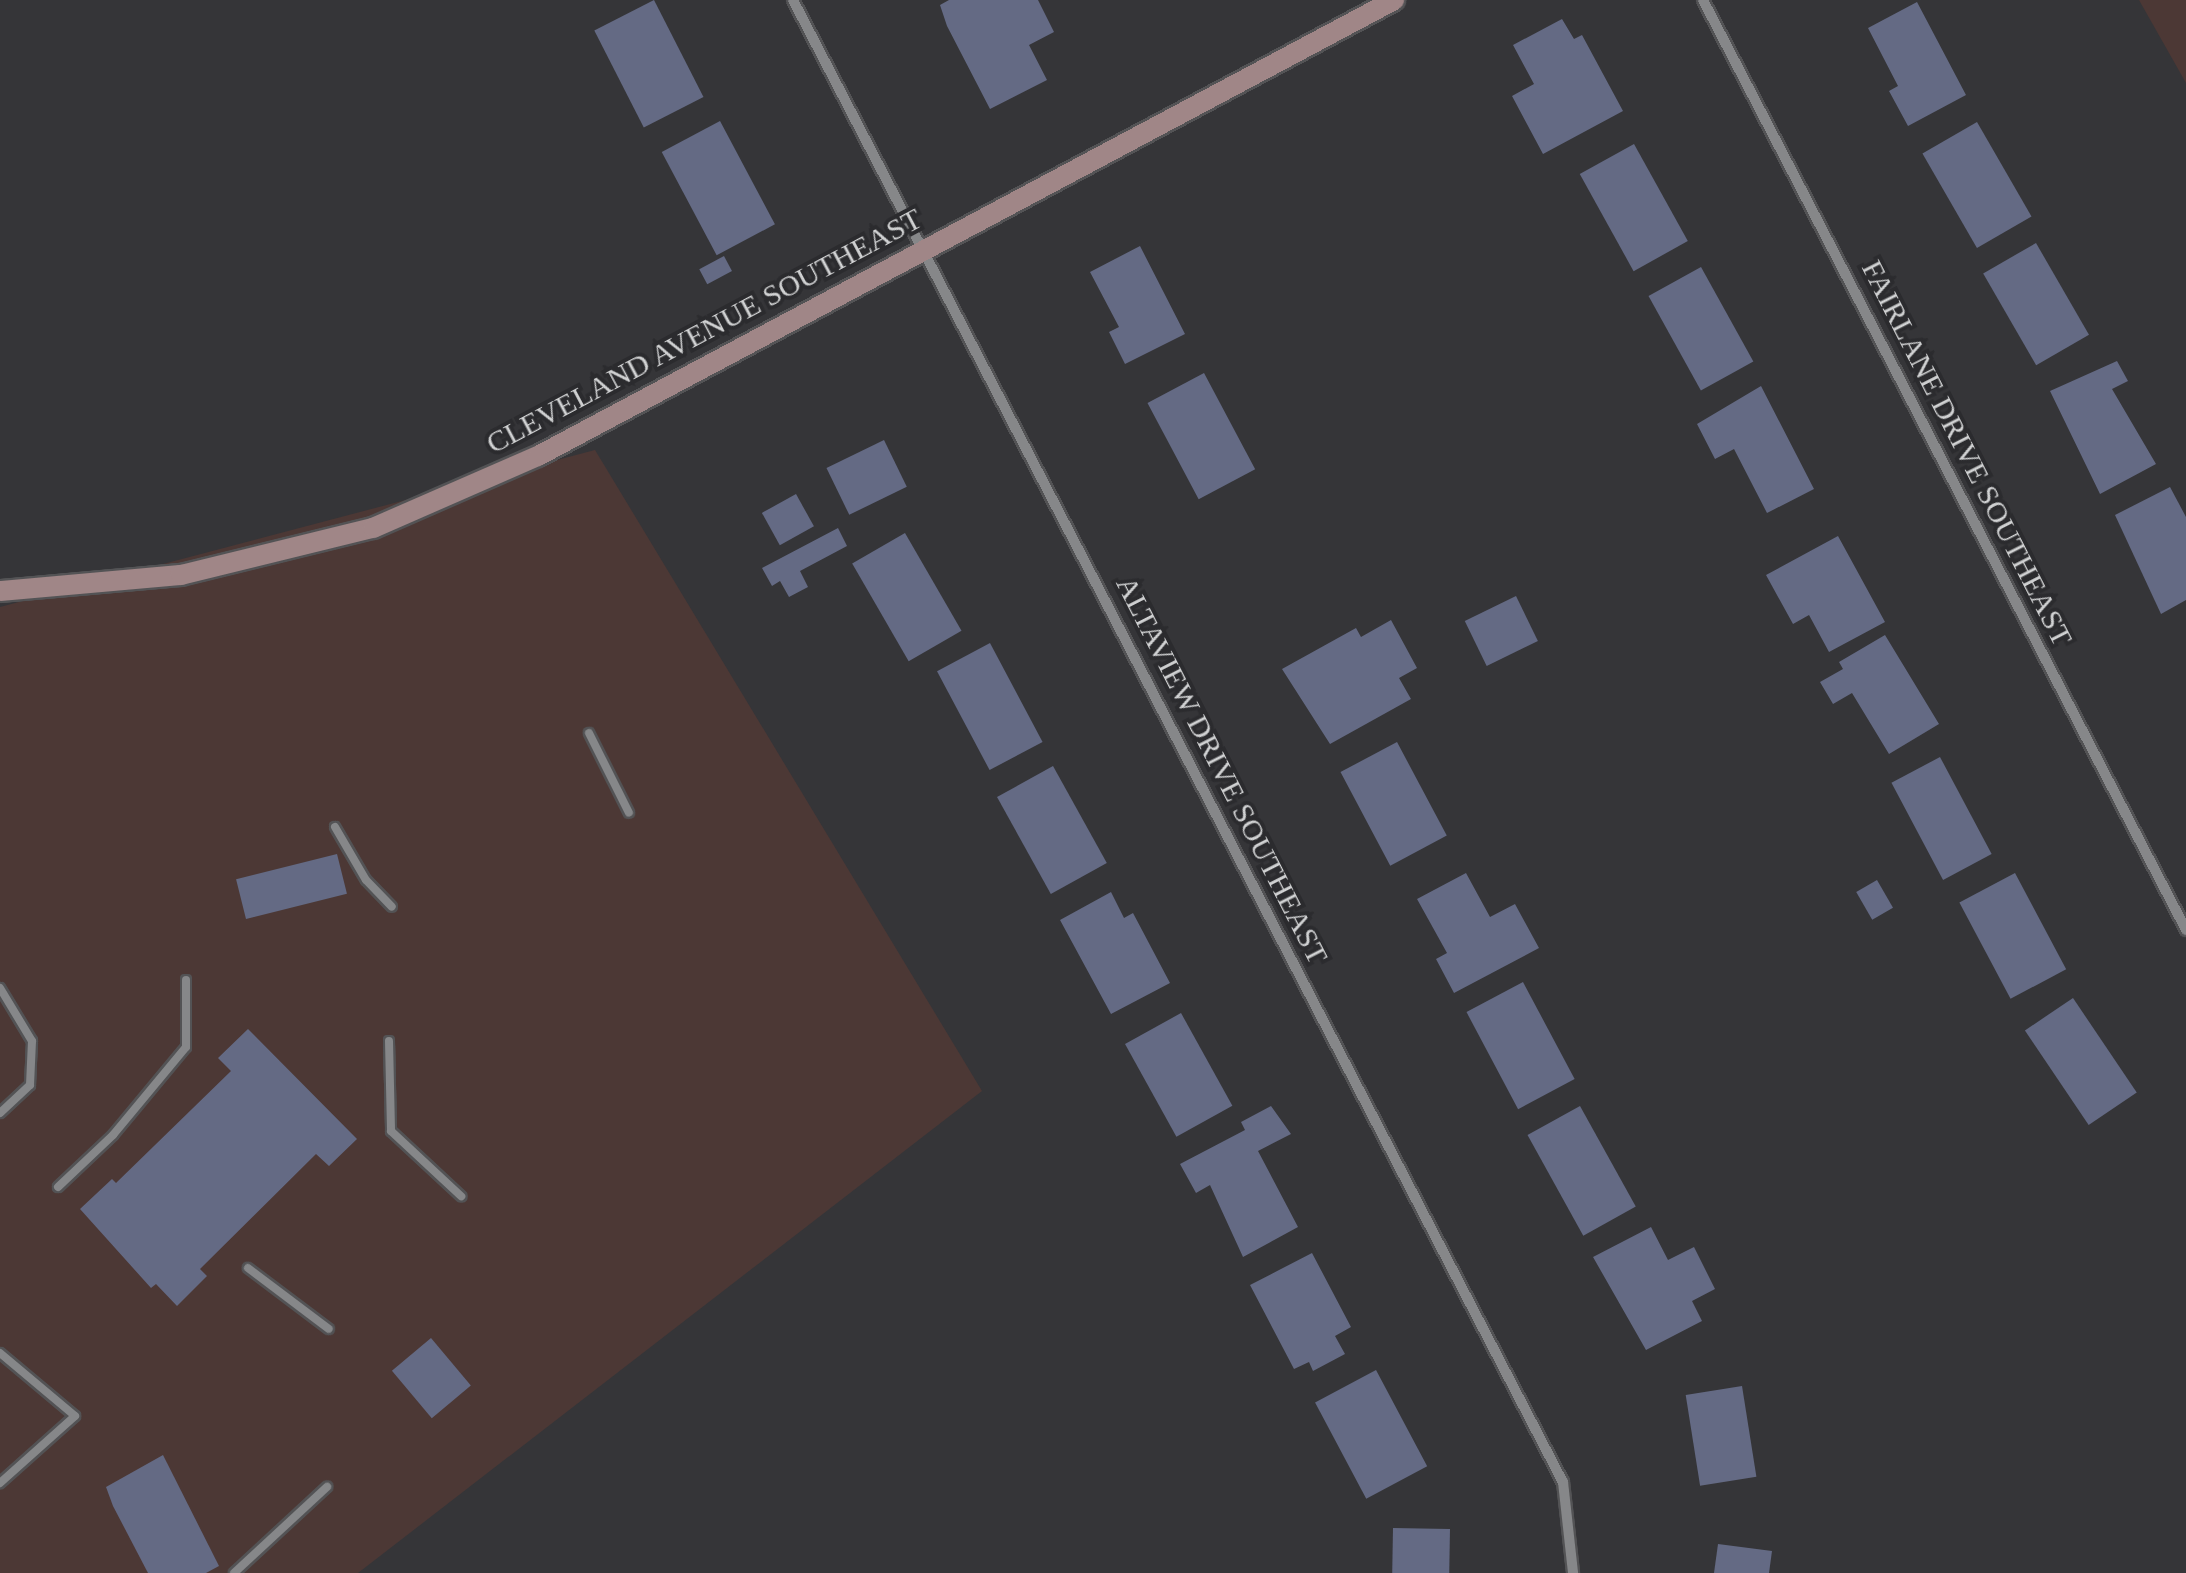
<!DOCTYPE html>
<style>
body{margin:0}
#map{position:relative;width:2186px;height:1573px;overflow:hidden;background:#353538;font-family:"Times New Roman",serif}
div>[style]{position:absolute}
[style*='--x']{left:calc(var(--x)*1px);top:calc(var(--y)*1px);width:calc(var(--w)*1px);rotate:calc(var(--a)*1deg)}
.commercial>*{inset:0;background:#4c3835}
.building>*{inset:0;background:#646a84;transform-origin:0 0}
.roads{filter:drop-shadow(2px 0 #535355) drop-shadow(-2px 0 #535355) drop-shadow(0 2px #535355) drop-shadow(0 -2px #535355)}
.lane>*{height:8px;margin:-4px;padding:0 4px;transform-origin:4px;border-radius:4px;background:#868789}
.street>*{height:10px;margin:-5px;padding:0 5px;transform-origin:5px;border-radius:5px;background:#868789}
.secondary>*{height:20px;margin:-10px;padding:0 10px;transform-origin:10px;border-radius:10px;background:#a08687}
span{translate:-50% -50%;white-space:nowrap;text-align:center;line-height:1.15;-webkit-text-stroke:8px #2b2b2e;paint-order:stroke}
.street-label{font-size:30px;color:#d1d2d3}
</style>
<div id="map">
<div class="commercial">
<div style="clip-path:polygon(2139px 0,2186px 0,2186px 83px)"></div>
<div style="clip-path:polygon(595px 450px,982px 1091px,358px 1573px,0 1573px,0 607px)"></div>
</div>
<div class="building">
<div style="left:654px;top:0;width:109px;height:67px;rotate:63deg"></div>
<div style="clip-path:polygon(949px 0,1038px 0,1054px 32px,1029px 45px,1047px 80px,990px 109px,947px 26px,940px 5px)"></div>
<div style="clip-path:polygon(1917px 2px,1966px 95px,1908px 126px,1889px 91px,1898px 86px,1868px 28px)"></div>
<div style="clip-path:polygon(1562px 19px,1574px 39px,1582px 35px,1623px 111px,1543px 154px,1512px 96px,1534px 84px,1513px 45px)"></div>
<div style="left:720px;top:121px;width:117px;height:66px;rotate:62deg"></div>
<div style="left:1977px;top:122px;width:109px;height:63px;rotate:60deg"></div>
<div style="left:1634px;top:144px;width:111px;height:62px;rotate:61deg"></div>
<div style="left:2036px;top:243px;width:106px;height:61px;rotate:60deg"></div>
<div style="clip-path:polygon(1140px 246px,1185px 334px,1125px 364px,1109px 332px,1119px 327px,1090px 272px)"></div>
<div style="left:724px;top:256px;width:17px;height:28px;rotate:62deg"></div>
<div style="left:1701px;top:267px;width:108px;height:60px;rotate:61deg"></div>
<div style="clip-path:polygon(2117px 361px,2128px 381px,2112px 389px,2156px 464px,2100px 494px,2050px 391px)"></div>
<div style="left:1204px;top:373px;width:109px;height:64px;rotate:62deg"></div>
<div style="clip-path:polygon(1761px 386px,1814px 489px,1767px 513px,1734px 449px,1715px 459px,1697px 424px)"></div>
<div style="left:884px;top:440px;width:52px;height:64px;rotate:64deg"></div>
<div style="clip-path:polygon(2170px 487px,2186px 517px,2186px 600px,2161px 614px,2115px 515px)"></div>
<div style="left:796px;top:494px;width:37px;height:39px;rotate:61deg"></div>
<div style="clip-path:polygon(838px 528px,847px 546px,800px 571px,808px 587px,789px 597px,780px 581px,772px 586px,762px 568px)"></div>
<div style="left:905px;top:533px;width:113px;height:61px;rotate:60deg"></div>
<div style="clip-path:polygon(1838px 536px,1885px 622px,1829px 652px,1809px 615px,1793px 624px,1766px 575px)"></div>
<div style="left:1516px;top:596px;width:50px;height:57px;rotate:64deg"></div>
<div style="clip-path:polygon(1391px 620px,1417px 668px,1399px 678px,1411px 699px,1330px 744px,1282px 669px,1356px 628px,1361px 637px)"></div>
<div style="clip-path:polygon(1885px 635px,1939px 724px,1889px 754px,1852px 693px,1833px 704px,1820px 682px,1843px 669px,1839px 662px)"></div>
<div style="left:990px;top:643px;width:112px;height:60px;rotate:62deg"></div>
<div style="left:1397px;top:742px;width:106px;height:64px;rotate:62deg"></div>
<div style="left:1940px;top:757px;width:110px;height:55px;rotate:62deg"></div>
<div style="left:1053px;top:766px;width:111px;height:64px;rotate:61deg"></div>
<div style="left:337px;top:854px;width:41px;height:104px;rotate:76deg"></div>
<div style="clip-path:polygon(1466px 873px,1490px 917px,1515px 904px,1539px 948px,1454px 993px,1436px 959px,1447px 953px,1417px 899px)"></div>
<div style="left:2015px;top:873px;width:109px;height:63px;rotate:62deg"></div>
<div style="left:1877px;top:880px;width:32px;height:24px;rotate:60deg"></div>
<div style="clip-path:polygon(1111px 892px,1124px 918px,1133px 913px,1170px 983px,1111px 1014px,1060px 920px)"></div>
<div style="left:1523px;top:982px;width:110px;height:64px;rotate:62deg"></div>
<div style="left:2073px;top:998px;width:114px;height:58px;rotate:56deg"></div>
<div style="left:1181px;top:1013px;width:106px;height:64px;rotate:61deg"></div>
<div style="clip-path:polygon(248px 1029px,357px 1139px,329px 1166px,316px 1154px,200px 1269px,207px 1276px,177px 1306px,156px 1284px,151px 1288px,80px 1209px,112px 1179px,116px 1183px,231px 1071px,218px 1058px)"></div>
<div style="clip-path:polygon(1271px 1106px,1291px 1134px,1258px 1151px,1298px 1227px,1243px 1257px,1210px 1185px,1196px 1193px,1180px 1164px,1245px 1130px,1241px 1122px)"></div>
<div style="left:1580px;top:1106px;width:115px;height:60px;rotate:61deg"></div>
<div style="clip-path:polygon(1651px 1227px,1668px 1260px,1694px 1247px,1715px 1289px,1692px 1301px,1702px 1321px,1646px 1350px,1593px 1257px)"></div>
<div style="clip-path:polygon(1312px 1253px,1351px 1327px,1335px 1336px,1345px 1354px,1313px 1371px,1309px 1362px,1294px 1369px,1250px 1285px)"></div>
<div style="left:431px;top:1338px;width:62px;height:51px;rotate:50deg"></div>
<div style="left:1376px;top:1370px;width:109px;height:69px;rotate:62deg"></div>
<div style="left:1742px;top:1386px;width:92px;height:57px;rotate:81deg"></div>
<div style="clip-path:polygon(163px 1455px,219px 1566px,206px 1573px,148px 1573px,113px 1506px,106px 1487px)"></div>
<div style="left:1393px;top:1528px;width:57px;height:45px;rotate:1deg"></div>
<div style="clip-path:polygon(1718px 1544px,1772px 1551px,1769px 1573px,1714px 1573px)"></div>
</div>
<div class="roads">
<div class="lane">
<div style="--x:589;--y:733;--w:89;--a:63.4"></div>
<div style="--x:335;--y:827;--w:61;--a:59.7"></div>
<div style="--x:366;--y:880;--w:37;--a:46"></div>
<div style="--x:0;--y:988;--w:62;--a:58.9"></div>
<div style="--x:32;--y:1041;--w:44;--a:92.6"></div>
<div style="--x:30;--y:1085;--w:41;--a:137"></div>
<div style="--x:389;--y:1041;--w:90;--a:88.7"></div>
<div style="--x:391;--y:1131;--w:96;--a:42.9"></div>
<div style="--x:58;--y:1187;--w:76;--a:-43.4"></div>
<div style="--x:113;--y:1135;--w:114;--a:-50.3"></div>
<div style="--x:186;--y:1047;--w:67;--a:-90"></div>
<div style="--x:248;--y:1268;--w:101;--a:37"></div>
<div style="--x:0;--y:1353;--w:98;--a:40"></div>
<div style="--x:75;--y:1416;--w:101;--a:138.2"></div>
<div style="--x:234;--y:1573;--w:127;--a:-42.8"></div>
</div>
<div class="street">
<div style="--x:793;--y:0;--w:1670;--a:62.55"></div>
<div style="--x:1563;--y:1482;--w:92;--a:83.7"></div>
<div style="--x:1703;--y:0;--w:1048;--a:62.55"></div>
</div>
<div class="secondary">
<div style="--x:0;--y:591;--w:182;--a:-5.1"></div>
<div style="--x:181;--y:575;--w:198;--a:-13.8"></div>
<div style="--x:373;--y:528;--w:180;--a:-23.6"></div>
<div style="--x:538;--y:456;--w:970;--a:-28.04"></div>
</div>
</div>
<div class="street-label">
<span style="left:704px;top:331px;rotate:-28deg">CLEVELAND AVENUE SOUTHEAST</span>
<span style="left:1967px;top:453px;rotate:63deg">FAIRLANE DRIVE SOUTHEAST</span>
<span style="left:1222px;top:770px;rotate:63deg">ALTAVIEW DRIVE SOUTHEAST</span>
</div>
</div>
